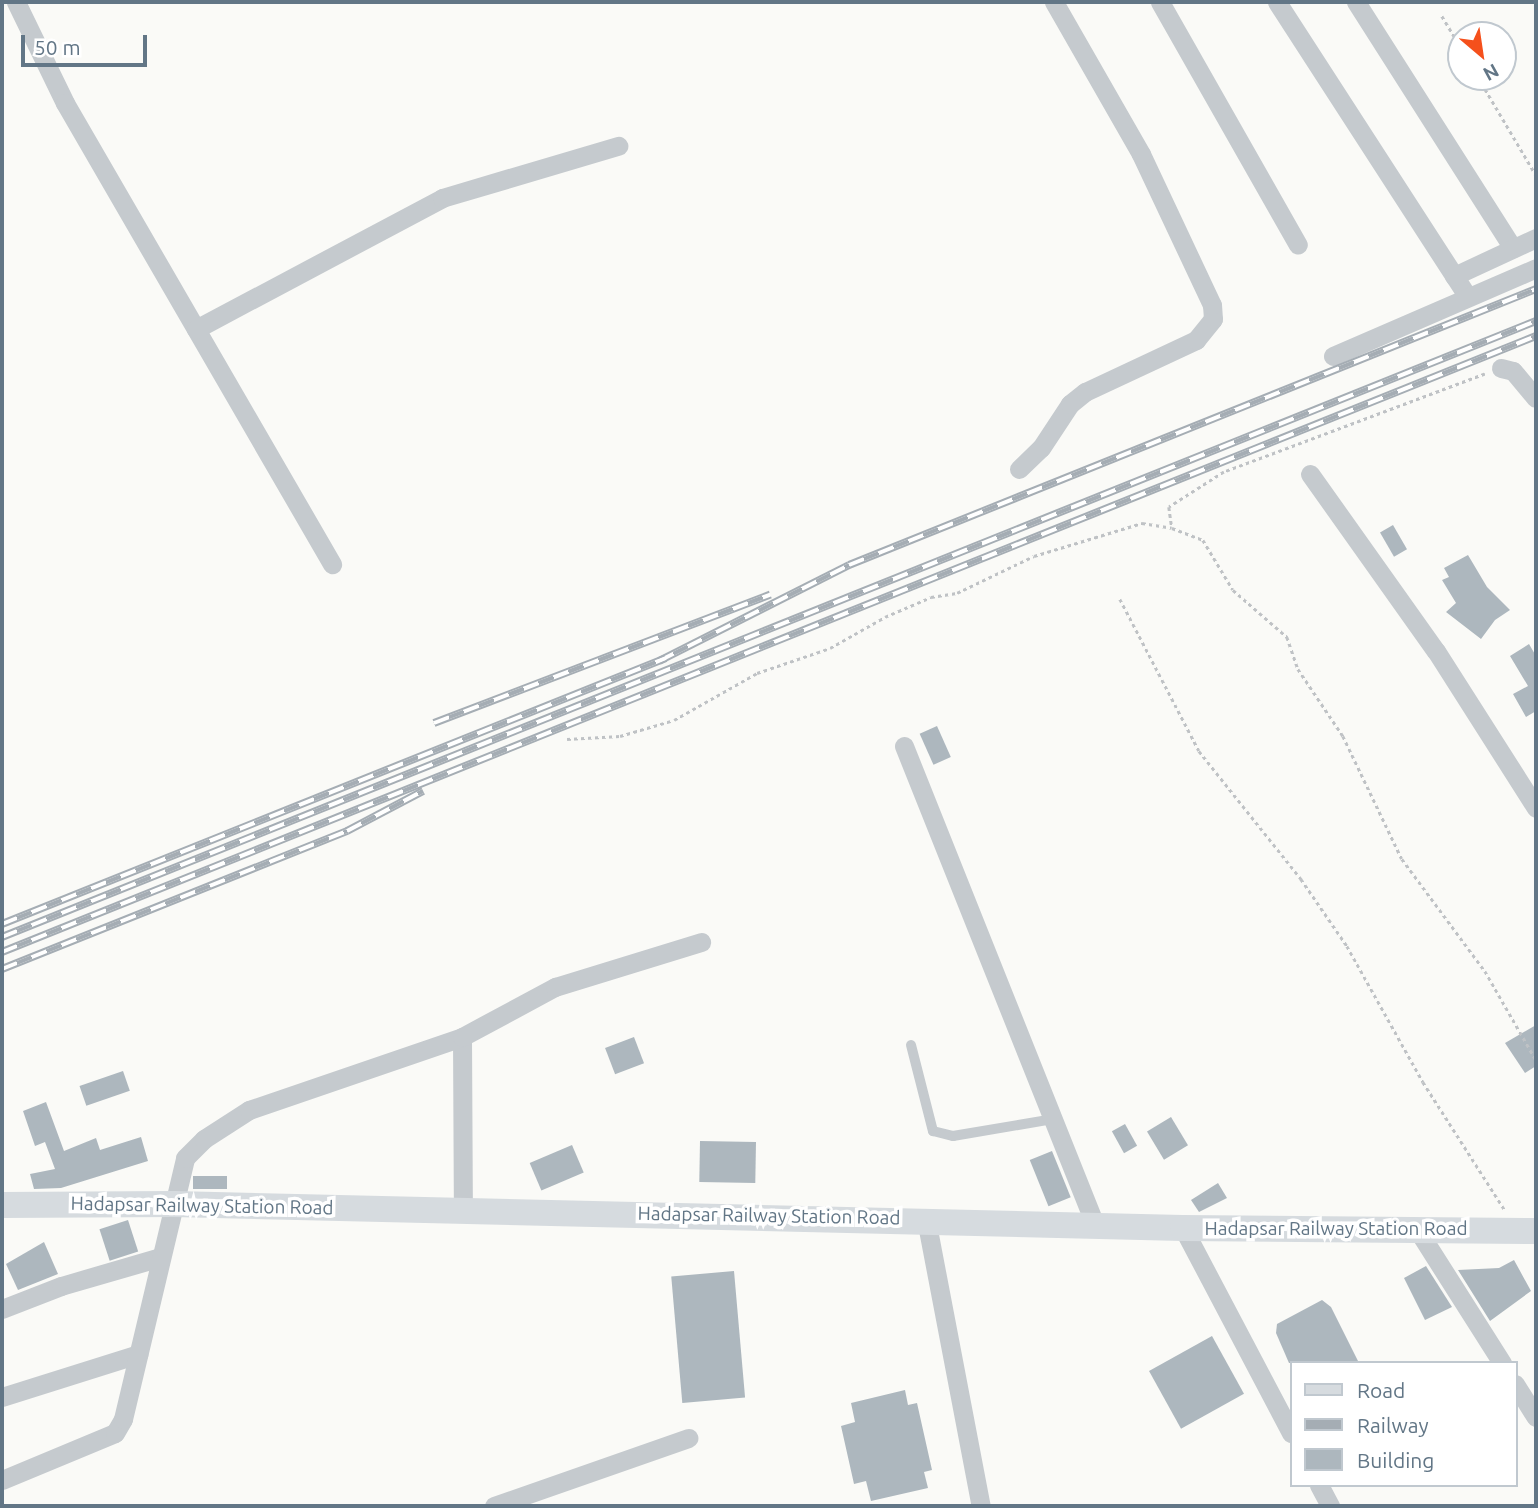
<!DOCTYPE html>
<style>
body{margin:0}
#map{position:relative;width:1538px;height:1508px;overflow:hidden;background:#fafaf7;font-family:Ubuntu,sans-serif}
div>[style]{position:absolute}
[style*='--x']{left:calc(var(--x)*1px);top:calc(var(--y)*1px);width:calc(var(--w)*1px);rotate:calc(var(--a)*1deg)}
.building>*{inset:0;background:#adb7be;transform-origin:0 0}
.path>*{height:2.5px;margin-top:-1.25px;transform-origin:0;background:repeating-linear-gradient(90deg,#bfc2c5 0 3.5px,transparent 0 7px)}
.lane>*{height:10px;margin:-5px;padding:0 5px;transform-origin:5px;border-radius:5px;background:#c5cace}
.street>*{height:19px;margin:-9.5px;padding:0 9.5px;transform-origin:9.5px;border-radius:9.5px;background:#c5cace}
.secondary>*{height:26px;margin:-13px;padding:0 13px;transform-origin:13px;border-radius:13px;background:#d6dbdf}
.rail>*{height:8px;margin-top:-4px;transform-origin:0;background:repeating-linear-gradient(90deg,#fff 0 16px,#a5adb4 0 32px);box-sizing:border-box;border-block:2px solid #a5adb4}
span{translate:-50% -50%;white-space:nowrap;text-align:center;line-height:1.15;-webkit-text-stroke:7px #fff;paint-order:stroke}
.street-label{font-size:19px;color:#627686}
.frame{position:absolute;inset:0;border:4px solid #627686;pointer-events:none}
.legend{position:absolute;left:1290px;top:1361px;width:228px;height:126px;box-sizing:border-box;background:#fff;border:2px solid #c0c8cf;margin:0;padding:9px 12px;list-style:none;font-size:21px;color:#627686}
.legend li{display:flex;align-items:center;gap:14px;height:35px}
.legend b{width:35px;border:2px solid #c0c8cf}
.north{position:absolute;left:1447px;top:21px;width:70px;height:70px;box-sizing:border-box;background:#fff;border:2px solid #c0c8cf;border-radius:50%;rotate:151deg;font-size:19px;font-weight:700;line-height:28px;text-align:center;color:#627686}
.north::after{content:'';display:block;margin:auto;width:24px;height:32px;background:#f5501c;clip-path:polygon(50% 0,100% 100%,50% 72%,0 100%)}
.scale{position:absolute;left:21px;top:35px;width:126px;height:32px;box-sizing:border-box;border:4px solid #627686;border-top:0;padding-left:9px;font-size:21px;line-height:24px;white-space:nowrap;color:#627686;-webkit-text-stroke:5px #fff;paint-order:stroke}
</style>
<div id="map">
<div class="building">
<div style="left:1393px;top:525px;width:28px;height:15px;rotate:60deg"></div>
<div style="clip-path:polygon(1468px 555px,1487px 587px,1510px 610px,1495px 620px,1481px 639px,1446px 612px,1456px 603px,1442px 580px,1449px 577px,1444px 568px)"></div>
<div style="clip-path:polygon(1529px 644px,1536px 656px,1536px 711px,1526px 717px,1513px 694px,1528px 686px,1510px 656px)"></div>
<div style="left:937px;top:726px;width:34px;height:19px;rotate:66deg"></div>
<div style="clip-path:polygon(1536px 1025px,1536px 1066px,1525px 1073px,1505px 1043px)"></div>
<div style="left:634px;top:1037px;width:28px;height:31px;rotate:69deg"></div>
<div style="left:123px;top:1071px;width:21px;height:46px;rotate:71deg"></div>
<div style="clip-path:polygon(46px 1102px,64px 1151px,96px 1138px,100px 1150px,141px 1137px,148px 1161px,61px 1188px,34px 1189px,30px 1174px,55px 1169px,45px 1142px,35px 1146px,23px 1111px)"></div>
<div style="left:1171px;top:1117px;width:33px;height:28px;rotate:59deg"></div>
<div style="left:1125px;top:1124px;width:25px;height:15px;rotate:61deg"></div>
<div style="left:700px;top:1141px;width:56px;height:41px;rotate:1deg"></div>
<div style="left:572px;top:1145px;width:30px;height:46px;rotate:67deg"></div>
<div style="left:1052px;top:1151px;width:50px;height:24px;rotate:68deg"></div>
<div style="left:193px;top:1176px;width:34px;height:13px"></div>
<div style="clip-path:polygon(1218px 1183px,1227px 1198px,1199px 1212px,1191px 1200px)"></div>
<div style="left:128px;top:1220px;width:33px;height:30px;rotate:72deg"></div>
<div style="clip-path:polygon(44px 1242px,58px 1274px,18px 1290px,6px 1264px)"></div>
<div style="clip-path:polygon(1514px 1260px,1531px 1291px,1490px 1321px,1458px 1270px,1499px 1268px)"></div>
<div style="clip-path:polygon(1426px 1266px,1452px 1307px,1425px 1320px,1404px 1278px)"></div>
<div style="left:734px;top:1271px;width:127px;height:63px;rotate:85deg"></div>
<div style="clip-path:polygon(1322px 1300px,1331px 1307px,1359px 1363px,1289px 1363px,1276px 1333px,1277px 1324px)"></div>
<div style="left:1212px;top:1336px;width:66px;height:72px;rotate:61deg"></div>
<div style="clip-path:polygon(905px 1390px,908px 1405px,917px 1403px,932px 1470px,924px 1472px,928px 1488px,871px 1501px,866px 1481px,854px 1484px,841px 1426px,855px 1422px,851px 1403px)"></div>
</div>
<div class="path">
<div style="--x:1442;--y:16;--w:37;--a:59"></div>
<div style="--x:1478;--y:77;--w:114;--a:59.4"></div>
<div style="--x:1485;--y:374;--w:279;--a:159.4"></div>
<div style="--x:1224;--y:472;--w:65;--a:147.5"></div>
<div style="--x:1169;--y:507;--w:21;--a:82"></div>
<div style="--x:1172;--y:528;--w:33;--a:21"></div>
<div style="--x:1203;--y:540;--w:58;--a:59"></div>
<div style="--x:1233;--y:590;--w:72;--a:41"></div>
<div style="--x:1287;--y:637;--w:34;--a:71"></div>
<div style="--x:1298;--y:669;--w:81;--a:56.1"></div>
<div style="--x:1343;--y:736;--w:136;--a:64.4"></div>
<div style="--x:1402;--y:859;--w:139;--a:53.5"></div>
<div style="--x:1485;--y:971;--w:103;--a:60.2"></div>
<div style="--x:1120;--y:599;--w:171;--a:62.5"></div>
<div style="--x:1199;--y:751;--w:164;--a:51.4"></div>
<div style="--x:1301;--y:879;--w:81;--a:55.5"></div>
<div style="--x:1347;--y:946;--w:156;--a:60.8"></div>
<div style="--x:1423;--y:1082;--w:152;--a:57.4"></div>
<div style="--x:567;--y:739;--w:53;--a:-3.2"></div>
<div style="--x:620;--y:736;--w:56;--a:-16.5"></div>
<div style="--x:674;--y:720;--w:95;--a:-29.5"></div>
<div style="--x:757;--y:673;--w:77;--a:-18.9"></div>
<div style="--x:830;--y:648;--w:63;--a:-29.4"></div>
<div style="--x:885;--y:617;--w:50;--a:-23.5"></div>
<div style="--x:931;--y:597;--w:26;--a:-9"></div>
<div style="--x:957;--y:593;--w:85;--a:-25.7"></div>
<div style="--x:1034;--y:556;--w:113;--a:-17"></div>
<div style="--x:1142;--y:523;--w:30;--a:9"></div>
</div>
<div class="lane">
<div style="--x:911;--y:1045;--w:89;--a:75.7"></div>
<div style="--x:933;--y:1131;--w:21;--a:14"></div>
<div style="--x:953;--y:1136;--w:101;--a:-9.6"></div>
</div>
<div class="street">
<div style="--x:16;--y:2;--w:112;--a:64.1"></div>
<div style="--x:65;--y:103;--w:533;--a:59.92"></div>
<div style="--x:1160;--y:2;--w:279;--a:60.4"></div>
<div style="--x:1277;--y:2;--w:351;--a:57.1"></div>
<div style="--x:1356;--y:2;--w:292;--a:57.5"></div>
<div style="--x:1454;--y:276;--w:90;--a:-24.9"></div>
<div style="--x:196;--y:329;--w:279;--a:-28"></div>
<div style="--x:442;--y:198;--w:184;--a:-16.5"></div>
<div style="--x:1333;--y:356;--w:221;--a:-23.4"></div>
<div style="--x:1501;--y:368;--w:12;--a:14"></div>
<div style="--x:1513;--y:371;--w:35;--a:50"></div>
<div style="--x:1019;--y:469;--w:30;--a:-44"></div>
<div style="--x:1041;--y:448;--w:53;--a:-56.6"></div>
<div style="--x:1070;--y:404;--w:19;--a:-39"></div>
<div style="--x:1085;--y:392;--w:123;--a:-25.1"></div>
<div style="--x:1196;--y:340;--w:27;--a:-51"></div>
<div style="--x:1213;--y:319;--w:14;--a:-94"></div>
<div style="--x:1212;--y:305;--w:167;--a:-115.2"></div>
<div style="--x:1141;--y:154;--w:175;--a:-119.8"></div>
<div style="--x:1310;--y:474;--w:217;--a:54.6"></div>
<div style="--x:1436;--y:651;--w:186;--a:57.5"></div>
<div style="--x:904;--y:746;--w:513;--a:68.24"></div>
<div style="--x:462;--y:1037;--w:173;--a:89.7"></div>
<div style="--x:926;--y:1219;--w:292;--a:79.2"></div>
<div style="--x:1183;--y:1228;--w:232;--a:62.2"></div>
<div style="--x:1417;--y:1229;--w:159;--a:57.6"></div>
<div style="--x:2;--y:1309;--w:63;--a:-21.3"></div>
<div style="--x:61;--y:1286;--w:104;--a:-16.2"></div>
<div style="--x:1515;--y:1384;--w:39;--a:58"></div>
<div style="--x:2;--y:1397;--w:143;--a:-17.5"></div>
<div style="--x:2;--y:1480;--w:122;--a:-22.6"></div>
<div style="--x:115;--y:1433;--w:16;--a:-60"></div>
<div style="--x:123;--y:1419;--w:268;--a:-76.6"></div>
<div style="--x:185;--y:1158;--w:27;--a:-45"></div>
<div style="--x:204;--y:1139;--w:54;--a:-32.8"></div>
<div style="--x:249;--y:1110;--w:225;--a:-18.9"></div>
<div style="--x:462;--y:1037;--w:106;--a:-28.3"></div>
<div style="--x:555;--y:987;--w:153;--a:-17.1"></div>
<div style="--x:1319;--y:1485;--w:24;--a:62"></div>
<div style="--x:494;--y:1506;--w:206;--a:-19.3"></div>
</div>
<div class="secondary">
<div style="--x:2;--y:1205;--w:172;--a:-0.3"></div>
<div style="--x:174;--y:1204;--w:1009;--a:1.36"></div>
<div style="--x:1183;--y:1228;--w:353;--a:0.5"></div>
</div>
<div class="rail">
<div style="--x:659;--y:661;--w:213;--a:-26.8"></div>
<div style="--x:849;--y:565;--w:740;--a:-21.89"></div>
<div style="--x:434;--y:723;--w:360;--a:-20.9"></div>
<div style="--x:2;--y:924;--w:715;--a:-21.83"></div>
<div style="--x:2;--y:937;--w:1653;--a:-21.88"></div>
<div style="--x:2;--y:952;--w:1653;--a:-21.88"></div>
<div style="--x:2;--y:969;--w:372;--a:-21.8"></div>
<div style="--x:347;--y:831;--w:86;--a:-27.8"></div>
</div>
<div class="street-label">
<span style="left:202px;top:1206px;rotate:1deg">Hadapsar Railway Station Road</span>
<span style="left:769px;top:1216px;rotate:1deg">Hadapsar Railway Station Road</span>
<span style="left:1336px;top:1229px">Hadapsar Railway Station Road</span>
</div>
<div class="frame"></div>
<ul class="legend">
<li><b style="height:9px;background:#d6dbdf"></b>Road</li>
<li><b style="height:9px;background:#a5adb4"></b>Railway</li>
<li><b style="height:19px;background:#adb7be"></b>Building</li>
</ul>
<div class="north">N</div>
<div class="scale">50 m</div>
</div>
